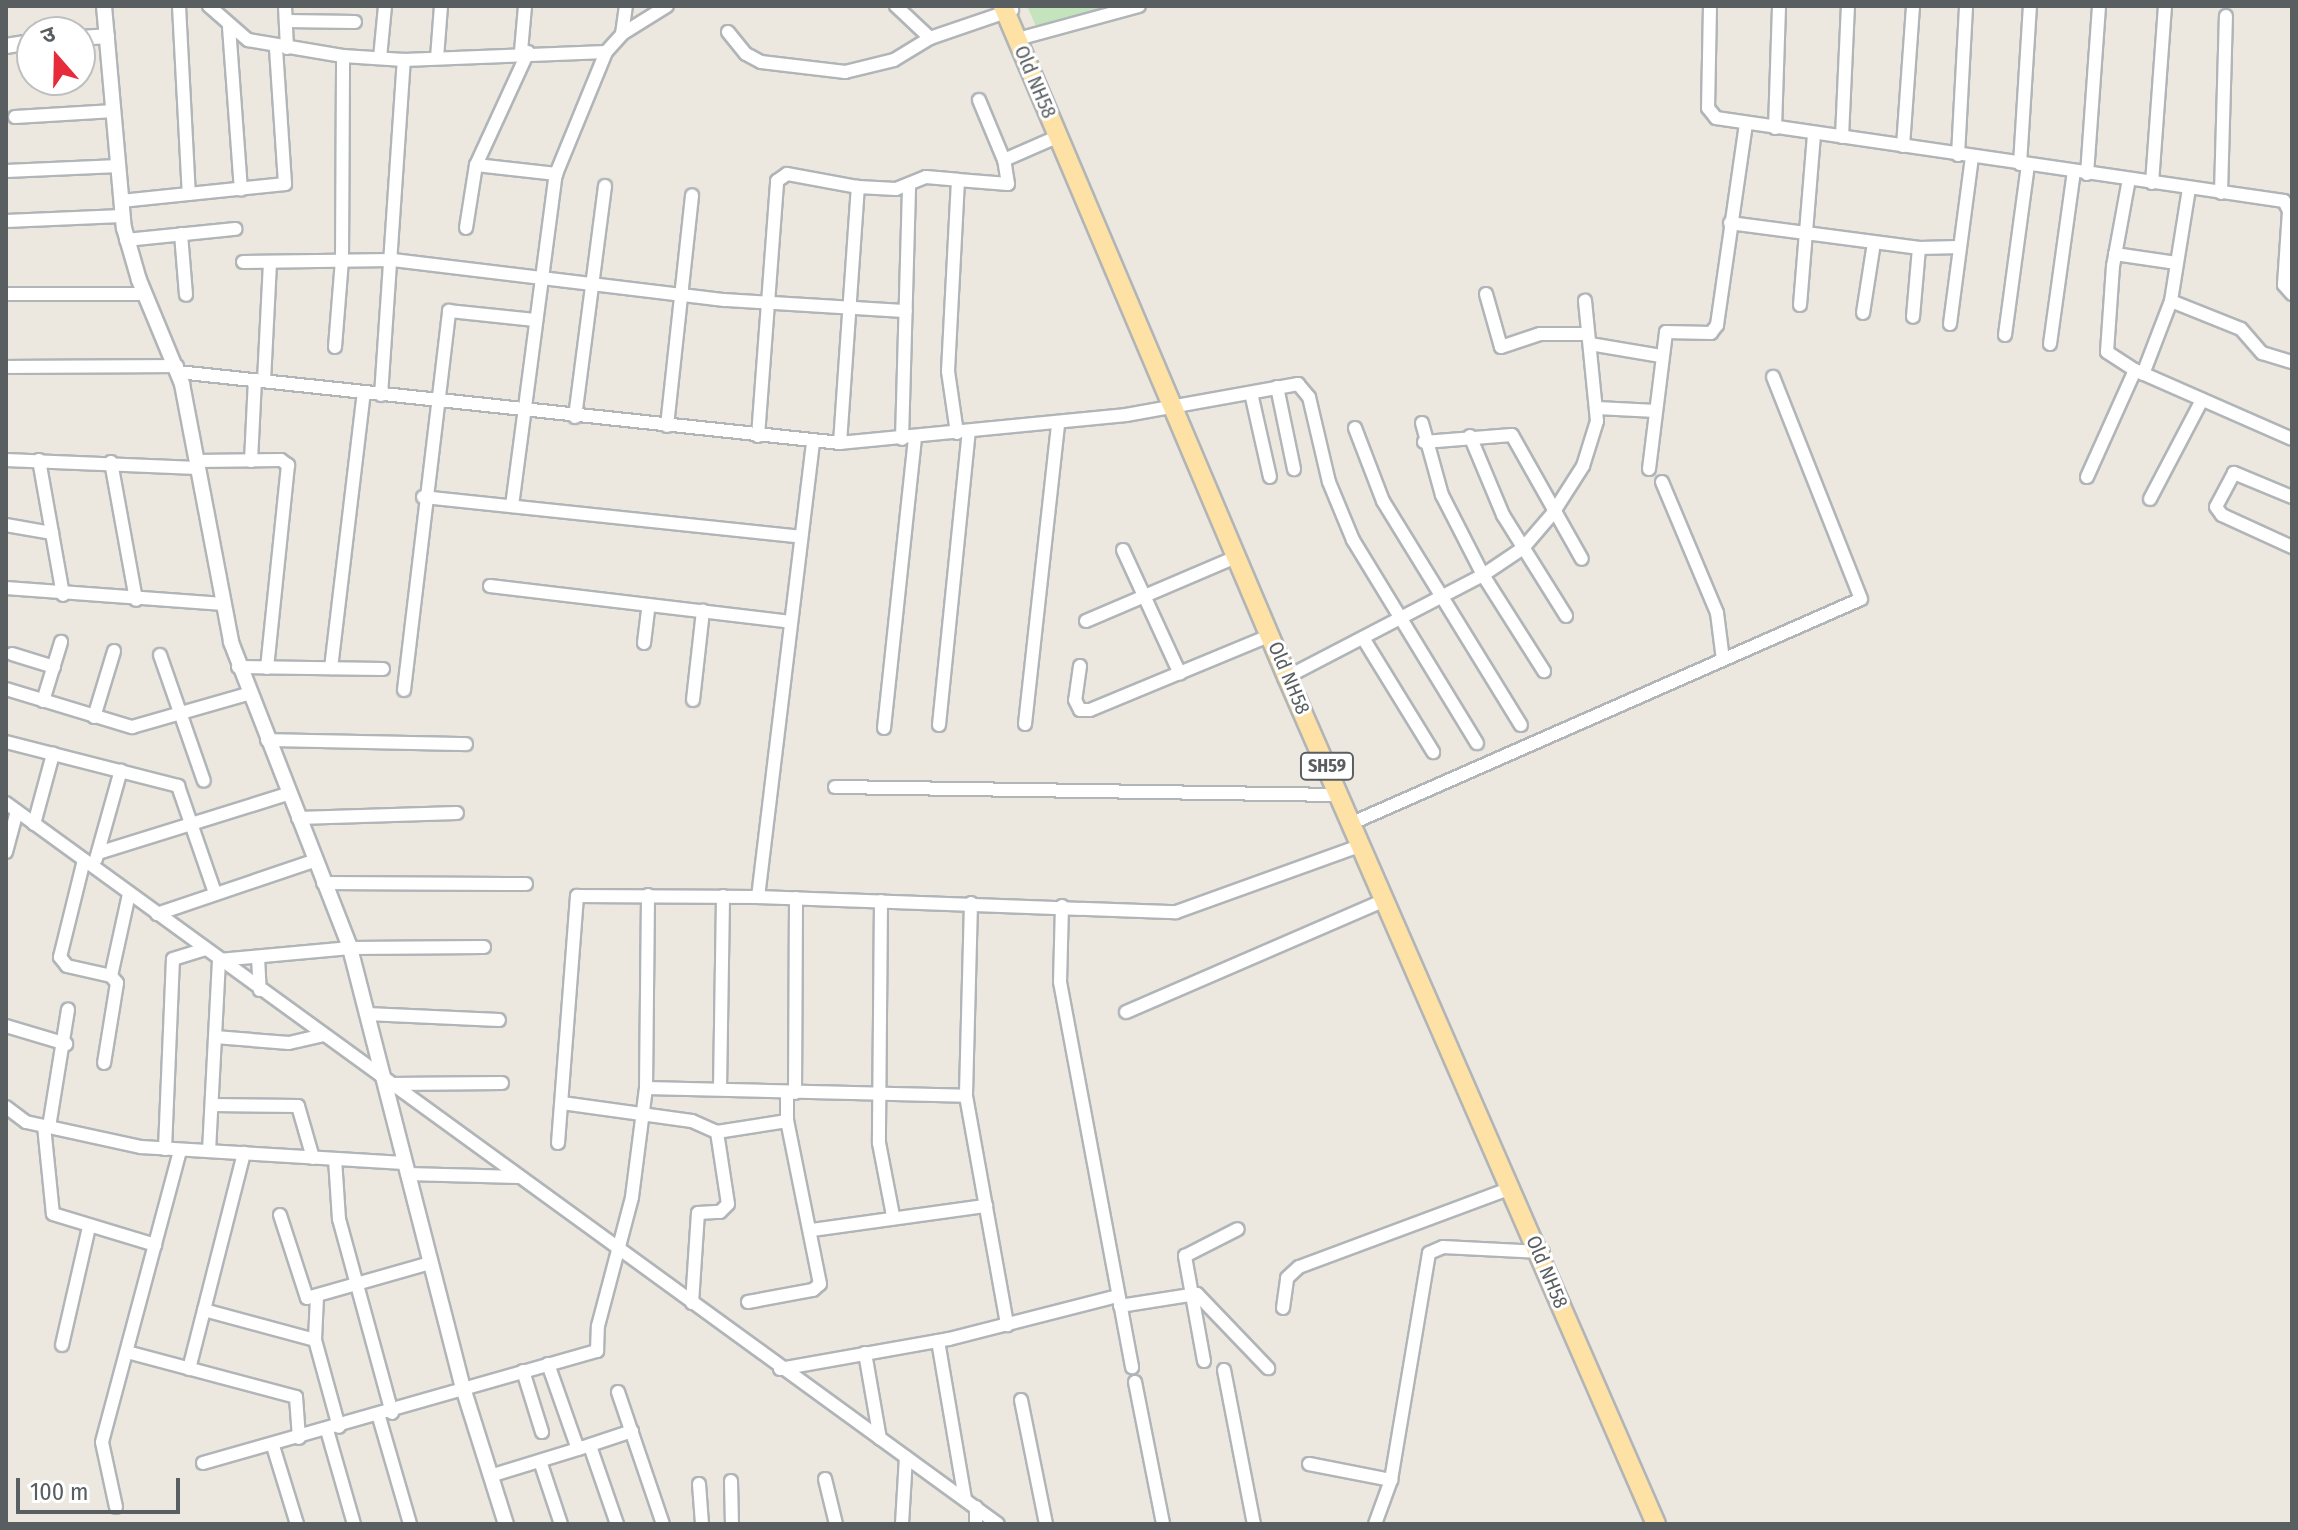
<!DOCTYPE html>
<meta charset="utf-8">
<style>
body{margin:0}
#map{position:relative;width:2298px;height:1530px;overflow:hidden;background:#ece8e0;font-family:"Fira Sans Condensed","Noto Sans Devanagari",sans-serif}
div>[style]{position:absolute}
[style*='--x']{left:calc(var(--x)*1px);top:calc(var(--y)*1px);width:calc(var(--w)*1px);rotate:calc(var(--a)*1deg)}
.green>*{inset:0;background:#c3e4bd}
.roads{filter:drop-shadow(2px 0 #b1b5b8) drop-shadow(-2px 0 #b1b5b8) drop-shadow(0 2px #b1b5b8) drop-shadow(0 -2px #b1b5b8)}
.minor>*{height:12px;margin:-6px;padding:0 6px;transform-origin:6px;border-radius:6px;background:#fff}
.tertiary>*{height:14px;margin:-7px;padding:0 7px;transform-origin:7px;border-radius:7px;background:#fff}
.primary>*{height:18px;margin:-9px;padding:0 9px;transform-origin:9px;border-radius:9px;background:#fee1a4}
span{translate:-50% -50%;white-space:nowrap;text-align:center;line-height:1.15;-webkit-text-stroke:6px #fff;paint-order:stroke}
.shield-label span{padding:2px 6px;background:#fff;border:2px solid;border-radius:6px;-webkit-text-stroke-width:0}
.shield-label{font-size:18px;color:#595e61;font-weight:700}
.street-label{font-size:20px;color:#595e61}
.frame{position:absolute;inset:0;border:8px solid #595e61;pointer-events:none}
.north{position:absolute;left:16px;top:16px;width:80px;height:80px;box-sizing:border-box;background:#fff;border:2px solid #bdbfc0;border-radius:50%;rotate:340deg;font-size:22px;font-weight:700;line-height:32px;text-align:center;color:#595e61}
.north::after{content:'';display:block;margin:auto;width:28px;height:36px;background:#e62c3a;clip-path:polygon(50% 0,100% 100%,50% 72%,0 100%)}
.scale{position:absolute;left:16px;top:1478px;width:164px;height:36px;box-sizing:border-box;border:4px solid #595e61;border-top:0;padding-left:10px;font-size:24px;line-height:28px;white-space:nowrap;color:#595e61;-webkit-text-stroke:6px #fff;paint-order:stroke}
</style>
<div id="map">
<div class="green">
<div style="clip-path:polygon(1027px 6px,1128px 6px,1039px 33px)"></div>
</div>
<div class="roads">
<div class="minor">
<div style="--x:179;--y:6;--w:188;--a:87"></div>
<div style="--x:209;--y:6;--w:52;--a:41.1"></div>
<div style="--x:248;--y:40;--w:96;--a:9.6"></div>
<div style="--x:343;--y:56;--w:61;--a:3.8"></div>
<div style="--x:404;--y:60;--w:202;--a:-2.3"></div>
<div style="--x:285;--y:6;--w:42;--a:87.3"></div>
<div style="--x:896;--y:6;--w:47;--a:43.3"></div>
<div style="--x:930;--y:38;--w:87;--a:-18.9"></div>
<div style="--x:1710;--y:6;--w:102;--a:91.1"></div>
<div style="--x:1708;--y:108;--w:13;--a:51"></div>
<div style="--x:1716;--y:118;--w:574;--a:8.31"></div>
<div style="--x:2284;--y:201;--w:11;--a:63"></div>
<div style="--x:2289;--y:211;--w:74;--a:93.9"></div>
<div style="--x:2284;--y:285;--w:12;--a:48"></div>
<div style="--x:286;--y:21;--w:69;--a:0.8"></div>
<div style="--x:229;--y:27;--w:163;--a:85.8"></div>
<div style="--x:728;--y:32;--w:28;--a:51"></div>
<div style="--x:746;--y:54;--w:17;--a:28"></div>
<div style="--x:761;--y:62;--w:85;--a:6.8"></div>
<div style="--x:845;--y:72;--w:50;--a:-13.8"></div>
<div style="--x:894;--y:60;--w:42;--a:-31.4"></div>
<div style="--x:622;--y:34;--w:28;--a:-82"></div>
<div style="--x:1025;--y:37;--w:118;--a:-15.2"></div>
<div style="--x:521;--y:51;--w:45;--a:-84.9"></div>
<div style="--x:528;--y:52;--w:124;--a:114.7"></div>
<div style="--x:476;--y:165;--w:81;--a:6.4"></div>
<div style="--x:380;--y:58;--w:52;--a:-84.5"></div>
<div style="--x:437;--y:58;--w:52;--a:-85.6"></div>
<div style="--x:979;--y:100;--w:65;--a:67.4"></div>
<div style="--x:15;--y:117;--w:99;--a:-3.5"></div>
<div style="--x:1775;--y:128;--w:122;--a:-88.1"></div>
<div style="--x:1842;--y:137;--w:131;--a:-87.4"></div>
<div style="--x:1903;--y:146;--w:140;--a:-85.9"></div>
<div style="--x:1958;--y:155;--w:149;--a:-86.9"></div>
<div style="--x:2020;--y:164;--w:158;--a:-86.4"></div>
<div style="--x:6;--y:171;--w:113;--a:-2.5"></div>
<div style="--x:2087;--y:174;--w:168;--a:-85.9"></div>
<div style="--x:2129;--y:179;--w:88;--a:100.4"></div>
<div style="--x:2113;--y:266;--w:86;--a:94"></div>
<div style="--x:2107;--y:352;--w:33;--a:33"></div>
<div style="--x:2135;--y:370;--w:171;--a:23.7"></div>
<div style="--x:2152;--y:183;--w:177;--a:-85.8"></div>
<div style="--x:2221;--y:193;--w:177;--a:-88.4"></div>
<div style="--x:121;--y:201;--w:165;--a:-5.9"></div>
<div style="--x:285;--y:184;--w:137;--a:-93.8"></div>
<div style="--x:6;--y:221;--w:116;--a:-2.5"></div>
<div style="--x:1730;--y:223;--w:191;--a:7.5"></div>
<div style="--x:1919;--y:248;--w:69;--a:95"></div>
<div style="--x:466;--y:228;--w:64;--a:-81"></div>
<div style="--x:181;--y:234;--w:61;--a:85.3"></div>
<div style="--x:126;--y:240;--w:110;--a:-5.8"></div>
<div style="--x:1919;--y:248;--w:41;--a:-1.4"></div>
<div style="--x:2115;--y:254;--w:62;--a:8.4"></div>
<div style="--x:243;--y:262;--w:150;--a:-0.8"></div>
<div style="--x:393;--y:260;--w:334;--a:6.9"></div>
<div style="--x:725;--y:300;--w:181;--a:3.5"></div>
<div style="--x:6;--y:294;--w:138;--a:0"></div>
<div style="--x:1486;--y:294;--w:55;--a:74.2"></div>
<div style="--x:1501;--y:347;--w:41;--a:-18.4"></div>
<div style="--x:1540;--y:334;--w:48;--a:0"></div>
<div style="--x:2171;--y:301;--w:75;--a:21.8"></div>
<div style="--x:2241;--y:329;--w:32;--a:49"></div>
<div style="--x:2262;--y:353;--w:31;--a:17"></div>
<div style="--x:1800;--y:305;--w:171;--a:-85.3"></div>
<div style="--x:1863;--y:313;--w:71;--a:-81.1"></div>
<div style="--x:1950;--y:324;--w:168;--a:-82.5"></div>
<div style="--x:2005;--y:335;--w:172;--a:-82.3"></div>
<div style="--x:1590;--y:344;--w:72;--a:9.6"></div>
<div style="--x:2050;--y:344;--w:174;--a:-82.1"></div>
<div style="--x:335;--y:347;--w:87;--a:-85.4"></div>
<div style="--x:342;--y:260;--w:204;--a:-89.7"></div>
<div style="--x:6;--y:367;--w:171;--a:-0.3"></div>
<div style="--x:178;--y:372;--w:666;--a:6.12"></div>
<div style="--x:840;--y:443;--w:287;--a:-5.6"></div>
<div style="--x:1126;--y:415;--w:175;--a:-10.2"></div>
<div style="--x:1298;--y:384;--w:17;--a:50"></div>
<div style="--x:1309;--y:397;--w:87;--a:76.8"></div>
<div style="--x:1329;--y:482;--w:63;--a:67.5"></div>
<div style="--x:1353;--y:540;--w:238;--a:58.6"></div>
<div style="--x:2143;--y:374;--w:78;--a:-69"></div>
<div style="--x:2171;--y:301;--w:114;--a:-80.9"></div>
<div style="--x:264;--y:381;--w:118;--a:-87.1"></div>
<div style="--x:1277;--y:387;--w:84;--a:78.3"></div>
<div style="--x:1251;--y:393;--w:86;--a:77.3"></div>
<div style="--x:381;--y:395;--w:336;--a:-86.1"></div>
<div style="--x:1597;--y:408;--w:59;--a:2.9"></div>
<div style="--x:575;--y:417;--w:233;--a:-82.6"></div>
<div style="--x:1422;--y:423;--w:75;--a:74.5"></div>
<div style="--x:1442;--y:495;--w:90;--a:62.9"></div>
<div style="--x:1483;--y:575;--w:114;--a:57.6"></div>
<div style="--x:667;--y:426;--w:232;--a:-83.8"></div>
<div style="--x:1355;--y:428;--w:78;--a:69"></div>
<div style="--x:1383;--y:501;--w:263;--a:58.4"></div>
<div style="--x:957;--y:433;--w:63;--a:-98.3"></div>
<div style="--x:948;--y:371;--w:191;--a:-87"></div>
<div style="--x:958;--y:180;--w:50;--a:4.6"></div>
<div style="--x:1008;--y:184;--w:24;--a:-99"></div>
<div style="--x:1004;--y:160;--w:60;--a:-23.6"></div>
<div style="--x:758;--y:436;--w:256;--a:-85.7"></div>
<div style="--x:777;--y:181;--w:12;--a:-35"></div>
<div style="--x:787;--y:174;--w:72;--a:10.4"></div>
<div style="--x:1470;--y:436;--w:86;--a:67.3"></div>
<div style="--x:1503;--y:515;--w:119;--a:58"></div>
<div style="--x:902;--y:439;--w:254;--a:-88.4"></div>
<div style="--x:1424;--y:442;--w:88;--a:-4.5"></div>
<div style="--x:1512;--y:435;--w:142;--a:60.6"></div>
<div style="--x:840;--y:443;--w:257;--a:-86"></div>
<div style="--x:858;--y:187;--w:38;--a:3"></div>
<div style="--x:896;--y:189;--w:32;--a:-22"></div>
<div style="--x:926;--y:177;--w:32;--a:5"></div>
<div style="--x:6;--y:460;--w:191;--a:2.4"></div>
<div style="--x:39;--y:460;--w:137;--a:79.9"></div>
<div style="--x:196;--y:461;--w:85;--a:-0.7"></div>
<div style="--x:281;--y:460;--w:9;--a:36"></div>
<div style="--x:288;--y:465;--w:204;--a:95.9"></div>
<div style="--x:251;--y:461;--w:81;--a:-87.2"></div>
<div style="--x:111;--y:462;--w:140;--a:79.7"></div>
<div style="--x:1649;--y:469;--w:138;--a:-82.9"></div>
<div style="--x:1666;--y:332;--w:45;--a:1.3"></div>
<div style="--x:1711;--y:333;--w:10;--a:-53"></div>
<div style="--x:1717;--y:325;--w:203;--a:-81.8"></div>
<div style="--x:2087;--y:477;--w:117;--a:-65.8"></div>
<div style="--x:1662;--y:482;--w:142;--a:67.2"></div>
<div style="--x:1717;--y:613;--w:47;--a:82.7"></div>
<div style="--x:423;--y:497;--w:380;--a:6"></div>
<div style="--x:2292;--y:497;--w:63;--a:-157.5"></div>
<div style="--x:2234;--y:473;--w:38;--a:118"></div>
<div style="--x:2216;--y:507;--w:10;--a:53"></div>
<div style="--x:2222;--y:515;--w:77;--a:24.6"></div>
<div style="--x:2150;--y:499;--w:112;--a:-62.3"></div>
<div style="--x:512;--y:506;--w:335;--a:-82.5"></div>
<div style="--x:556;--y:174;--w:132;--a:-67.7"></div>
<div style="--x:606;--y:52;--w:24;--a:-48"></div>
<div style="--x:622;--y:34;--w:53;--a:-31.9"></div>
<div style="--x:6;--y:525;--w:47;--a:9.9"></div>
<div style="--x:1123;--y:550;--w:136;--a:65.3"></div>
<div style="--x:490;--y:586;--w:303;--a:6.8"></div>
<div style="--x:6;--y:588;--w:218;--a:4.2"></div>
<div style="--x:1086;--y:621;--w:163;--a:-23.1"></div>
<div style="--x:1363;--y:638;--w:134;--a:58.4"></div>
<div style="--x:644;--y:643;--w:38;--a:-83"></div>
<div style="--x:12;--y:654;--w:44;--a:17.2"></div>
<div style="--x:160;--y:655;--w:133;--a:70.8"></div>
<div style="--x:1080;--y:666;--w:34;--a:98"></div>
<div style="--x:1075;--y:700;--w:11;--a:63"></div>
<div style="--x:1080;--y:710;--w:10;--a:0"></div>
<div style="--x:1090;--y:710;--w:196;--a:-22.5"></div>
<div style="--x:238;--y:667;--w:145;--a:0.8"></div>
<div style="--x:331;--y:668;--w:277;--a:-83.2"></div>
<div style="--x:1287;--y:677;--w:221;--a:-27.5"></div>
<div style="--x:1483;--y:575;--w:48;--a:-34"></div>
<div style="--x:1523;--y:548;--w:46;--a:-49.4"></div>
<div style="--x:1553;--y:513;--w:56;--a:-57.4"></div>
<div style="--x:1583;--y:466;--w:47;--a:-72.7"></div>
<div style="--x:1597;--y:421;--w:121;--a:-95.7"></div>
<div style="--x:6;--y:689;--w:132;--a:16.8"></div>
<div style="--x:132;--y:727;--w:121;--a:-15.9"></div>
<div style="--x:404;--y:690;--w:382;--a:-83.2"></div>
<div style="--x:449;--y:311;--w:85;--a:6"></div>
<div style="--x:693;--y:700;--w:90;--a:-83.6"></div>
<div style="--x:43;--y:701;--w:62;--a:-73"></div>
<div style="--x:94;--y:717;--w:69;--a:-73.1"></div>
<div style="--x:1025;--y:724;--w:302;--a:-83.7"></div>
<div style="--x:939;--y:725;--w:295;--a:-84.2"></div>
<div style="--x:884;--y:728;--w:292;--a:-83.9"></div>
<div style="--x:267;--y:740;--w:199;--a:1.2"></div>
<div style="--x:6;--y:742;--w:178;--a:14.3"></div>
<div style="--x:178;--y:786;--w:113;--a:70.9"></div>
<div style="--x:835;--y:787;--w:504;--a:0.91"></div>
<div style="--x:6;--y:803;--w:1226;--a:36.01"></div>
<div style="--x:298;--y:818;--w:159;--a:-1.8"></div>
<div style="--x:1359;--y:820;--w:548;--a:-23.76"></div>
<div style="--x:1861;--y:599;--w:239;--a:-111.6"></div>
<div style="--x:34;--y:824;--w:73;--a:-74.8"></div>
<div style="--x:6;--y:852;--w:42;--a:-75"></div>
<div style="--x:98;--y:853;--w:199;--a:-17.3"></div>
<div style="--x:96;--y:859;--w:92;--a:-74.3"></div>
<div style="--x:84;--y:860;--w:100;--a:103.9"></div>
<div style="--x:60;--y:957;--w:11;--a:52"></div>
<div style="--x:67;--y:966;--w:45;--a:12.8"></div>
<div style="--x:111;--y:976;--w:9;--a:49"></div>
<div style="--x:117;--y:983;--w:81;--a:99.2"></div>
<div style="--x:323;--y:883;--w:203;--a:0.3"></div>
<div style="--x:758;--y:897;--w:458;--a:-83.1"></div>
<div style="--x:881;--y:901;--w:242;--a:90.5"></div>
<div style="--x:879;--y:1143;--w:74;--a:79.1"></div>
<div style="--x:971;--y:903;--w:193;--a:91.5"></div>
<div style="--x:966;--y:1096;--w:233;--a:79.8"></div>
<div style="--x:1062;--y:906;--w:76;--a:91.5"></div>
<div style="--x:1060;--y:982;--w:392;--a:79.4"></div>
<div style="--x:157;--y:914;--w:166;--a:-18.7"></div>
<div style="--x:258;--y:957;--w:33;--a:87"></div>
<div style="--x:111;--y:976;--w:84;--a:-77.6"></div>
<div style="--x:1126;--y:1012;--w:282;--a:-23.4"></div>
<div style="--x:367;--y:1014;--w:132;--a:2.6"></div>
<div style="--x:6;--y:1026;--w:63;--a:16.7"></div>
<div style="--x:215;--y:1037;--w:74;--a:4.6"></div>
<div style="--x:289;--y:1043;--w:35;--a:-13"></div>
<div style="--x:390;--y:1084;--w:112;--a:-0.5"></div>
<div style="--x:646;--y:1088;--w:320;--a:1.4"></div>
<div style="--x:720;--y:1089;--w:193;--a:-89.1"></div>
<div style="--x:795;--y:1093;--w:195;--a:-89.7"></div>
<div style="--x:562;--y:1103;--w:131;--a:7.9"></div>
<div style="--x:692;--y:1121;--w:27;--a:24"></div>
<div style="--x:717;--y:1132;--w:71;--a:-8.9"></div>
<div style="--x:212;--y:1105;--w:86;--a:0.7"></div>
<div style="--x:298;--y:1106;--w:54;--a:73.9"></div>
<div style="--x:6;--y:1107;--w:25;--a:37"></div>
<div style="--x:26;--y:1122;--w:118;--a:12.3"></div>
<div style="--x:141;--y:1147;--w:263;--a:3.5"></div>
<div style="--x:44;--y:1126;--w:88;--a:84.2"></div>
<div style="--x:53;--y:1214;--w:107;--a:16.9"></div>
<div style="--x:49;--y:1127;--w:119;--a:-80.8"></div>
<div style="--x:558;--y:1143;--w:248;--a:-85.6"></div>
<div style="--x:577;--y:896;--w:181;--a:0.3"></div>
<div style="--x:758;--y:897;--w:418;--a:2.1"></div>
<div style="--x:1176;--y:912;--w:198;--a:-19.8"></div>
<div style="--x:165;--y:1149;--w:190;--a:-87.6"></div>
<div style="--x:173;--y:959;--w:34;--a:-17"></div>
<div style="--x:209;--y:1151;--w:191;--a:-87"></div>
<div style="--x:219;--y:960;--w:132;--a:-5.2"></div>
<div style="--x:350;--y:948;--w:134;--a:-0.4"></div>
<div style="--x:335;--y:1159;--w:60;--a:86.2"></div>
<div style="--x:339;--y:1219;--w:201;--a:74.7"></div>
<div style="--x:407;--y:1174;--w:112;--a:1.5"></div>
<div style="--x:280;--y:1215;--w:87;--a:72"></div>
<div style="--x:307;--y:1298;--w:128;--a:-15.9"></div>
<div style="--x:812;--y:1230;--w:176;--a:-7.9"></div>
<div style="--x:317;--y:1297;--w:43;--a:92.7"></div>
<div style="--x:315;--y:1340;--w:90;--a:74.6"></div>
<div style="--x:748;--y:1302;--w:66;--a:-10.5"></div>
<div style="--x:813;--y:1290;--w:9;--a:-41"></div>
<div style="--x:820;--y:1284;--w:166;--a:-101.4"></div>
<div style="--x:787;--y:1121;--w:28;--a:-90"></div>
<div style="--x:692;--y:1303;--w:90;--a:-86.2"></div>
<div style="--x:698;--y:1213;--w:22;--a:-3"></div>
<div style="--x:720;--y:1212;--w:11;--a:-45"></div>
<div style="--x:728;--y:1204;--w:73;--a:-98.7"></div>
<div style="--x:1120;--y:1306;--w:78;--a:-8.9"></div>
<div style="--x:1197;--y:1294;--w:103;--a:46.2"></div>
<div style="--x:1283;--y:1308;--w:30;--a:-82"></div>
<div style="--x:1287;--y:1278;--w:16;--a:-43"></div>
<div style="--x:1299;--y:1267;--w:226;--a:-20.4"></div>
<div style="--x:204;--y:1310;--w:115;--a:15.1"></div>
<div style="--x:938;--y:1341;--w:160;--a:80.3"></div>
<div style="--x:62;--y:1345;--w:121;--a:-77.1"></div>
<div style="--x:127;--y:1352;--w:175;--a:14.9"></div>
<div style="--x:296;--y:1397;--w:41;--a:85.8"></div>
<div style="--x:865;--y:1353;--w:87;--a:80.1"></div>
<div style="--x:1204;--y:1361;--w:107;--a:-100.3"></div>
<div style="--x:1185;--y:1256;--w:59;--a:-27"></div>
<div style="--x:548;--y:1364;--w:90;--a:70.6"></div>
<div style="--x:578;--y:1449;--w:57;--a:-18.4"></div>
<div style="--x:189;--y:1369;--w:223;--a:-75.7"></div>
<div style="--x:780;--y:1369;--w:172;--a:-10.1"></div>
<div style="--x:949;--y:1339;--w:174;--a:-14.3"></div>
<div style="--x:1224;--y:1370;--w:157;--a:79"></div>
<div style="--x:523;--y:1371;--w:64;--a:72.7"></div>
<div style="--x:1135;--y:1382;--w:145;--a:78.8"></div>
<div style="--x:618;--y:1392;--w:139;--a:71.2"></div>
<div style="--x:1021;--y:1400;--w:126;--a:78.6"></div>
<div style="--x:379;--y:1417;--w:111;--a:73.8"></div>
<div style="--x:327;--y:1430;--w:98;--a:74"></div>
<div style="--x:273;--y:1446;--w:82;--a:72.9"></div>
<div style="--x:590;--y:1446;--w:83;--a:70.9"></div>
<div style="--x:540;--y:1461;--w:66;--a:71.6"></div>
<div style="--x:203;--y:1463;--w:410;--a:-15.9"></div>
<div style="--x:597;--y:1351;--w:25;--a:-88"></div>
<div style="--x:598;--y:1326;--w:133;--a:-75.2"></div>
<div style="--x:632;--y:1197;--w:110;--a:-82.7"></div>
<div style="--x:646;--y:1088;--w:193;--a:-89.4"></div>
<div style="--x:1309;--y:1464;--w:84;--a:11"></div>
<div style="--x:490;--y:1476;--w:92;--a:-17.1"></div>
<div style="--x:825;--y:1479;--w:46;--a:76.3"></div>
<div style="--x:731;--y:1481;--w:43;--a:88.7"></div>
<div style="--x:699;--y:1484;--w:40;--a:85.7"></div>
<div style="--x:116;--y:1507;--w:66;--a:-102.2"></div>
<div style="--x:102;--y:1442;--w:302;--a:-75"></div>
<div style="--x:902;--y:1524;--w:67;--a:-86.6"></div>
<div style="--x:976;--y:1524;--w:17;--a:-90"></div>
<div style="--x:1375;--y:1524;--w:47;--a:-70"></div>
<div style="--x:1391;--y:1480;--w:230;--a:-80.5"></div>
<div style="--x:1429;--y:1253;--w:15;--a:-23"></div>
<div style="--x:1443;--y:1247;--w:100;--a:2.9"></div>
</div>
<div class="tertiary">
<div style="--x:104;--y:6;--w:223;--a:84.9"></div>
<div style="--x:124;--y:228;--w:54;--a:73.9"></div>
<div style="--x:139;--y:280;--w:113;--a:67.5"></div>
<div style="--x:182;--y:384;--w:263;--a:79.2"></div>
<div style="--x:231;--y:642;--w:328;--a:68.7"></div>
<div style="--x:350;--y:948;--w:457;--a:75.6"></div>
<div style="--x:464;--y:1391;--w:139;--a:72.5"></div>
<div style="--x:80;--y:38;--w:27;--a:-4"></div>
<div style="--x:6;--y:46;--w:26;--a:-9"></div>
</div>
<div class="primary">
<div style="--x:1003;--y:6;--w:729;--a:67.06"></div>
<div style="--x:1287;--y:677;--w:924;--a:66.46"></div>
</div>
</div>
<div class="shield-label">
<span style="left:1327px;top:766px">SH59</span>
</div>
<div class="street-label">
<span style="left:1035px;top:82px;rotate:67deg">Old NH58</span>
<span style="left:1289px;top:678px;rotate:67deg">Old NH58</span>
<span style="left:1547px;top:1272px;rotate:67deg">Old NH58</span>
</div>
<div class="frame"></div>
<div class="north">उ</div>
<div class="scale">100 m</div>
</div>
